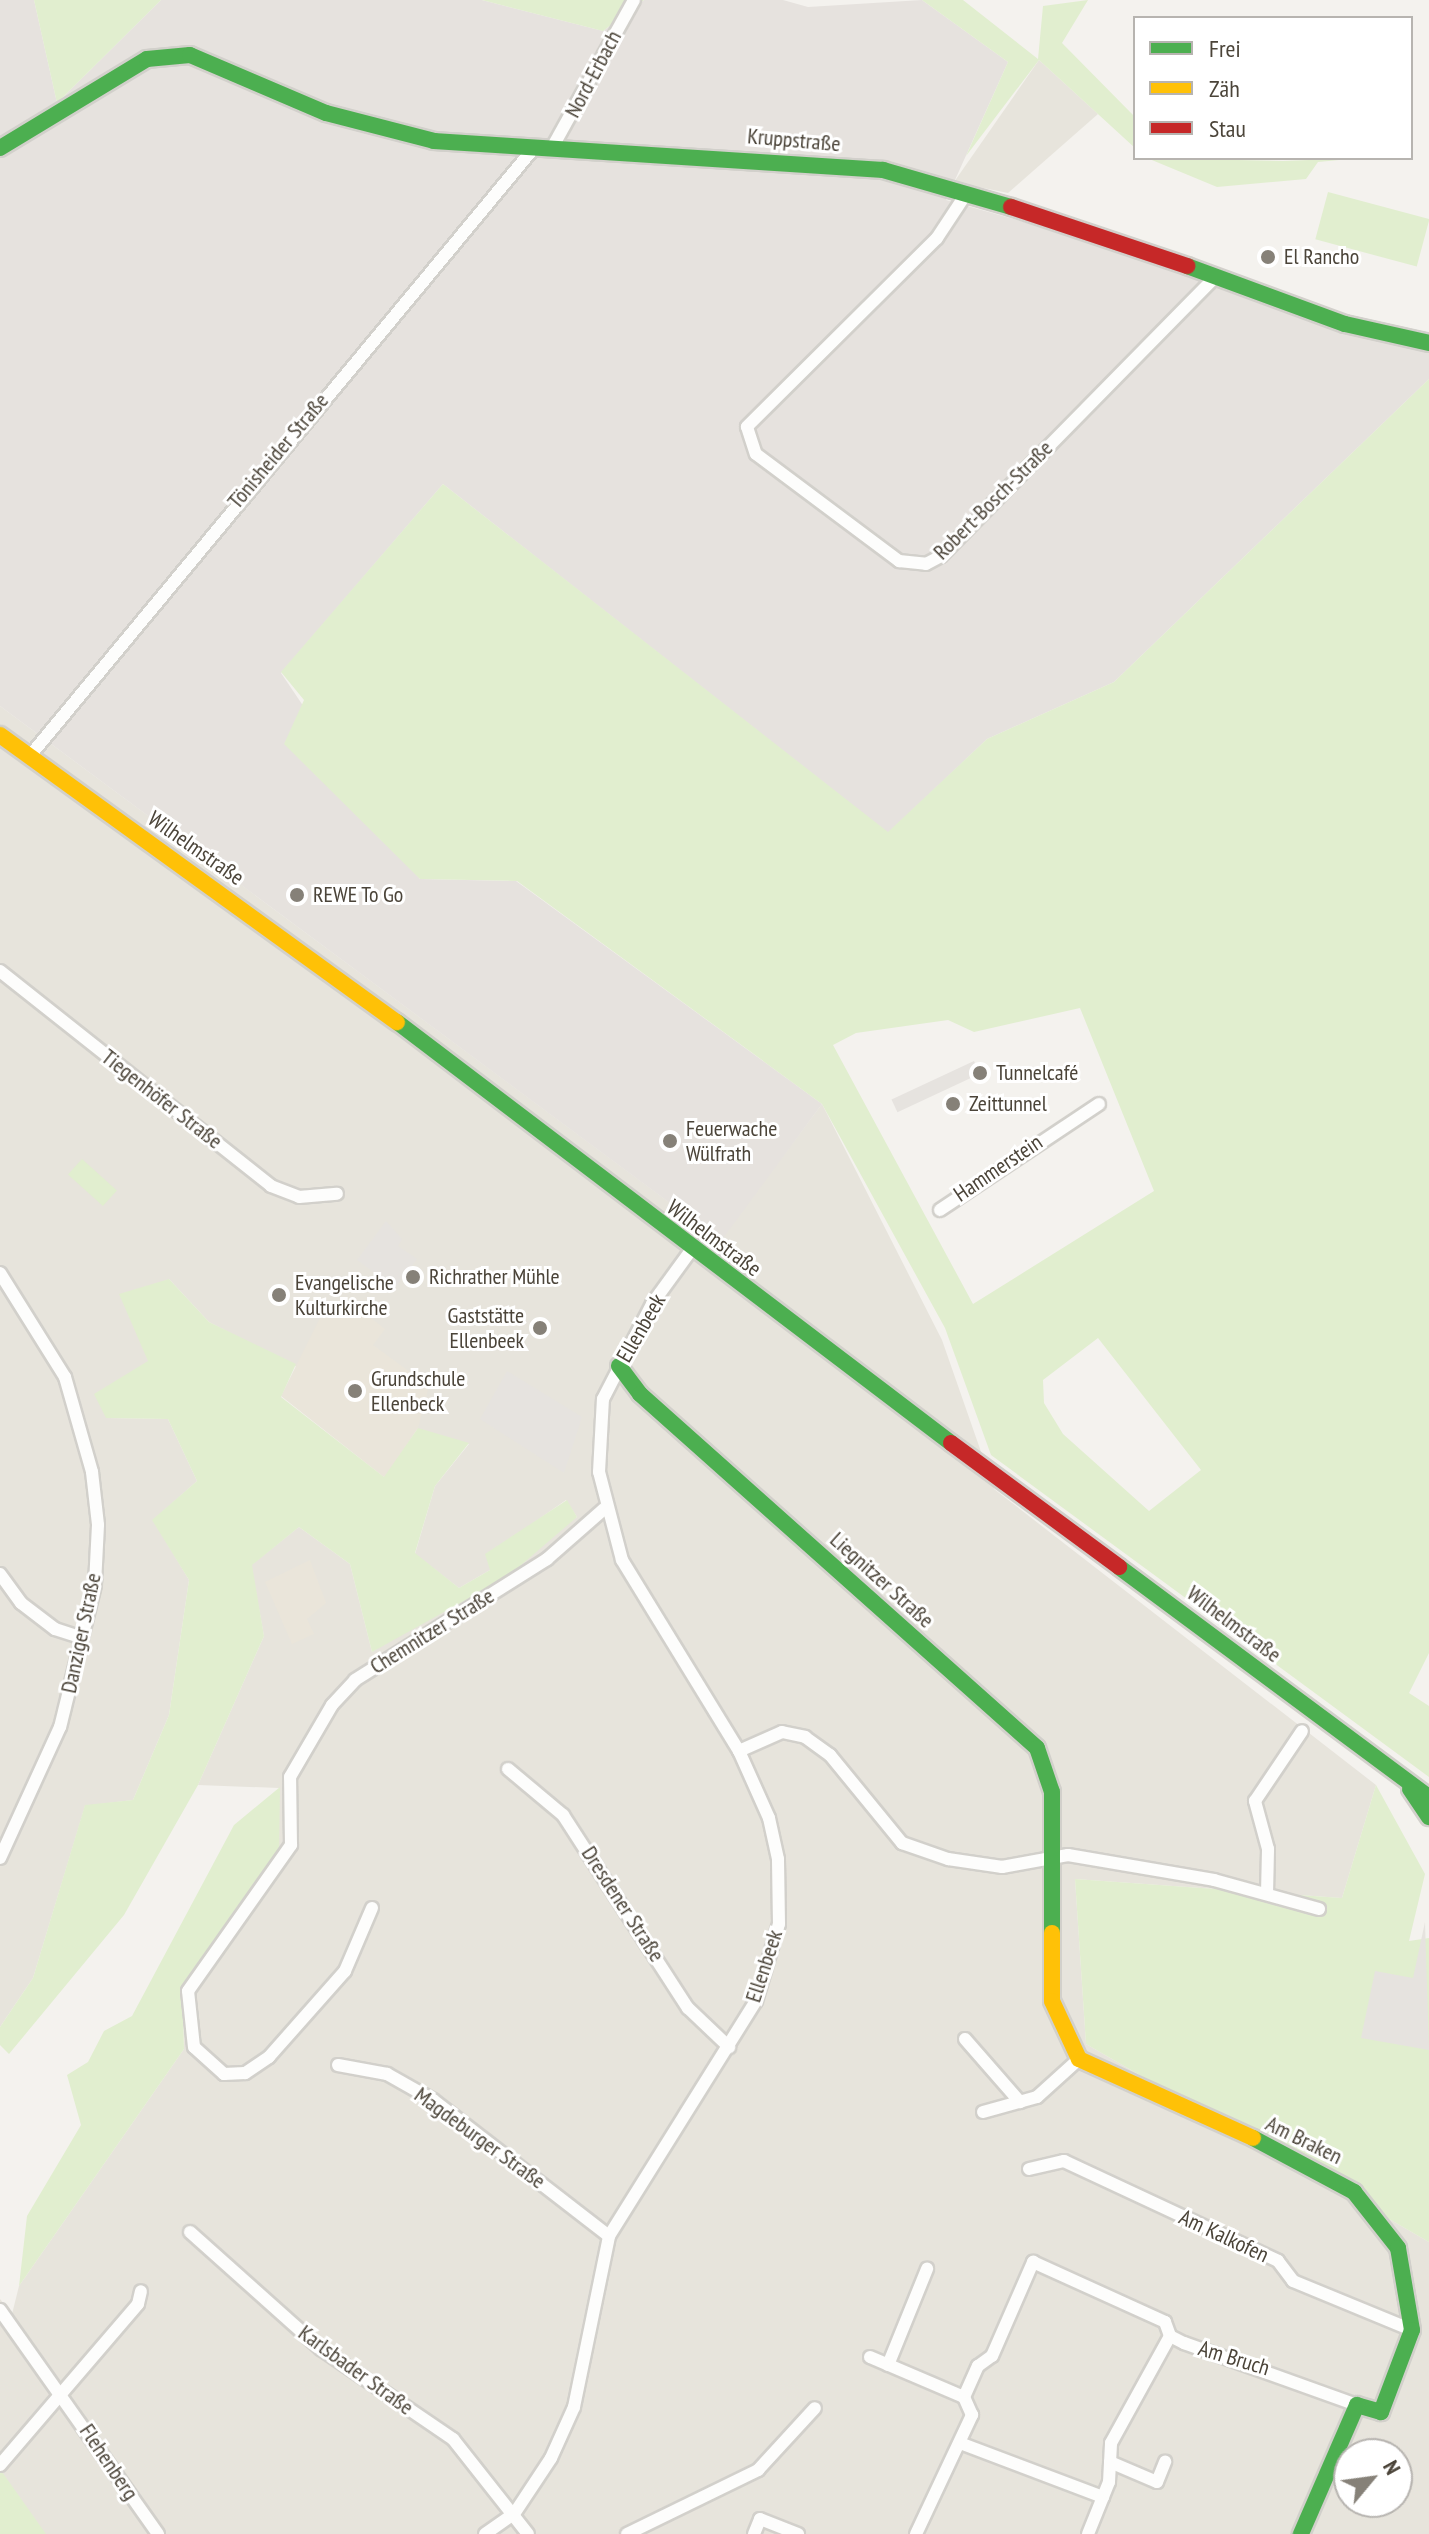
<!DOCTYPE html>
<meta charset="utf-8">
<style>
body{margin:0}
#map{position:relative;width:1429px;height:2534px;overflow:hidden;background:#f4f2ee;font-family:"PT Sans Narrow",sans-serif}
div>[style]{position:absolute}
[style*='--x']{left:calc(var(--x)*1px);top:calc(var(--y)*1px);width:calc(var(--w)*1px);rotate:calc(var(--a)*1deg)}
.residential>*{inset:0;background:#e7e4dc}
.industrial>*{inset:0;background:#e6e2de}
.education>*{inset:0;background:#eae5da}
.green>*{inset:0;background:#e1eecf;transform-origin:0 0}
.parking>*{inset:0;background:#e6e3df;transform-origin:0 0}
.roads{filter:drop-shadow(2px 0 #d2d0cb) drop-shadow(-2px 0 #d2d0cb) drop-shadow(0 2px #d2d0cb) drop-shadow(0 -2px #d2d0cb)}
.street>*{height:12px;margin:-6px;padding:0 6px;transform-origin:6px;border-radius:6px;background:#fdfdfc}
.fast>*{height:16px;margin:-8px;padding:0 8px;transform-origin:8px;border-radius:8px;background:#4caf50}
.slow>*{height:16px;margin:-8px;padding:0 8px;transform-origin:8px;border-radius:8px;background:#ffc107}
.jam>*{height:16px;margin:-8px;padding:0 8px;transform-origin:8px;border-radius:8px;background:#c62828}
.dots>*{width:22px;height:22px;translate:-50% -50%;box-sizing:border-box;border:4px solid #fff;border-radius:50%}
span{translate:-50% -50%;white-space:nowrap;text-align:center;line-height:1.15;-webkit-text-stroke:6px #fff;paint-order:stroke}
.street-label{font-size:22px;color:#4b4439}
.poi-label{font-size:22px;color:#4b4439}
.left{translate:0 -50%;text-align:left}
.right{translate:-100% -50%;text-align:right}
.legend{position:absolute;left:1133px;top:16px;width:280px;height:144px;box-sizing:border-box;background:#fff;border:2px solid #b7b4b0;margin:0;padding:10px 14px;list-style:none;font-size:24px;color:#4b4439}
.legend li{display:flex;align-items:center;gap:16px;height:40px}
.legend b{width:40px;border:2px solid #b7b4b0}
.north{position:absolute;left:1333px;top:2438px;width:80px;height:80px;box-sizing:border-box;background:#fff;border:2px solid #b7b4b0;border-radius:50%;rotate:61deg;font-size:22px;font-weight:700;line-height:32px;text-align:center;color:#4b4439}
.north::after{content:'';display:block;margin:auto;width:28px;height:36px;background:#868178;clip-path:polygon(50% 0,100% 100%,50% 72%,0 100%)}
</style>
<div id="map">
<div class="residential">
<div style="clip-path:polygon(1039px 60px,1098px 114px,1008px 193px,954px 182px)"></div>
<div style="clip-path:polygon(evenodd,0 706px,720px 1240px,822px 1104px,942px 1340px,994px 1489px,1376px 1785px,1342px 1898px,1075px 1879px,1086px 2044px,1429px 2242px,1429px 2534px,45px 2534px,0 2470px,0 2299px,12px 2314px,19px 2286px,184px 2049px,182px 1985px,279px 1855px,279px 1788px,198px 1785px,264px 1636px,251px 1565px,299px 1527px,350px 1564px,372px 1652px,577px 1517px,566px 1500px,529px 1526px,490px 1570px,459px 1588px,415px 1554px,435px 1486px,469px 1444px,418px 1429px,209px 1322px,169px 1279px,149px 1362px,106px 1418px,168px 1419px,197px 1481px,153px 1520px,189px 1580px,169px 1715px,133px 1800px,85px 1806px,33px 1978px,0 2027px,0 706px,1349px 2454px,1397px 2454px,1397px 2502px,1349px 2502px,1349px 2454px)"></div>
</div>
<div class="industrial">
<div style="clip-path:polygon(0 0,34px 0,57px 103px,161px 0,482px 0,603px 31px,644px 0,783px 0,808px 7px,922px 0,1008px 62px,946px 200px,1088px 240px,1346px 329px,1429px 349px,1429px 379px,1114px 682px,987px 739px,888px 833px,443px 484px,281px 673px,420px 879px,516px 881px,822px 1104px,721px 1241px,0 706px)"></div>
</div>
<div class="education">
<div style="clip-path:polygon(349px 1301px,385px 1329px,373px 1345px,429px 1386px,418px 1428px,385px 1478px,281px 1396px,320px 1318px)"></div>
<div style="clip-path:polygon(310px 1560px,326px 1603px,307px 1619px,314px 1634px,292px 1644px,265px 1582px)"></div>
</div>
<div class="green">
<div style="clip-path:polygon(34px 0,161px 0,57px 103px)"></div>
<div style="clip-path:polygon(482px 0,644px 0,603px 31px)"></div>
<div style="clip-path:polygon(922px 0,963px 0,1038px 59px,1043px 6px,1088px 0,1062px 43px,1135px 117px,1135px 148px,1039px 60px,966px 156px,1008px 62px)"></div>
<div style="clip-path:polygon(1147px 158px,1283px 161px,1360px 158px,1318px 162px,1306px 179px,1217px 187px)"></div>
<div style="left:1328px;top:192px;width:105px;height:49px;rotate:15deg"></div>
<div style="clip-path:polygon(evenodd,1429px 379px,1429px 1653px,1409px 1693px,1429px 1706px,1429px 1777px,991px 1455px,945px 1328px,822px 1104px,517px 881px,420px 879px,284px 744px,304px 700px,281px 672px,443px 484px,888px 832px,987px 739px,1114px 682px,1429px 379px,1080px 1008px,1154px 1191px,973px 1304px,833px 1045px,856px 1033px,948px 1020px,974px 1032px,1080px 1008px,1429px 379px,1098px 1338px,1201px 1470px,1149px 1511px,1063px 1434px,1044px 1403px,1043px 1380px,1098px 1338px)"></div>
<div style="left:82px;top:1159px;width:47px;height:21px;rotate:42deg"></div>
<div style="clip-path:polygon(169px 1279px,209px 1322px,296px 1364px,281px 1397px,384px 1477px,418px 1428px,469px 1443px,435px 1486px,415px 1553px,459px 1588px,490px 1570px,485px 1554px,567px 1500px,577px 1517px,507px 1577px,372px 1652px,350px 1564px,299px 1527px,252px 1565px,264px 1636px,198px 1785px,124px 1915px,9px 2054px,0 2045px,0 2027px,33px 1978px,85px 1805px,133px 1800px,169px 1715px,189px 1580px,152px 1520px,197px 1481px,168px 1419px,106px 1418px,94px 1394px,148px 1361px,119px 1294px)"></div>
<div style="clip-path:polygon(1376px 1785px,1425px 1874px,1409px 1941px,1429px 1938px,1429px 2242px,1086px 2044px,1075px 1879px,1342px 1898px)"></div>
<div style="clip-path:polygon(280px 1787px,279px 1855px,182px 1985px,184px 2049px,19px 2286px,27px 2216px,81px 2125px,67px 2075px,88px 2062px,104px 2031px,132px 2016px,234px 1825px)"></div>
<div style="clip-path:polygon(0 2469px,46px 2534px,0 2534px)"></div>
</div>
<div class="parking">
<div style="left:974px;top:1061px;width:14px;height:91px;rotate:65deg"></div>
<div style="clip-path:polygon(386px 1221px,402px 1239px,398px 1246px,417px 1259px,395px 1288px,357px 1260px)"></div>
<div style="clip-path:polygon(507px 1371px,582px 1417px,564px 1473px,480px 1419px)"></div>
<div style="clip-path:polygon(1425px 1922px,1429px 2050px,1361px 2038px,1375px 1971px,1413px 1978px)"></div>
</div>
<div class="roads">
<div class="street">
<div style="--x:552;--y:148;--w:169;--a:-61"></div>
<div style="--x:966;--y:194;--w:53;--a:123.4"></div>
<div style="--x:937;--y:238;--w:268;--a:135.2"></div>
<div style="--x:747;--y:427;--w:28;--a:72"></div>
<div style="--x:756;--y:454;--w:179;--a:36.8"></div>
<div style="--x:899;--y:561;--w:27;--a:6"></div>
<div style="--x:926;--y:564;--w:17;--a:-28"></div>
<div style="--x:941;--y:556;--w:390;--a:-45.5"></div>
<div style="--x:29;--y:757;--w:790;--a:-50.34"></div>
<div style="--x:0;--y:971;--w:346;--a:38.4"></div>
<div style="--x:271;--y:1186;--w:30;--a:21"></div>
<div style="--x:299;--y:1197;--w:38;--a:-5"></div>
<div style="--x:940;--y:1210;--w:191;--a:-33.7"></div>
<div style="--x:0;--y:1273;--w:123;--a:58"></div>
<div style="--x:65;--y:1377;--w:99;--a:74.1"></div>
<div style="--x:92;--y:1472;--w:53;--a:83.5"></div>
<div style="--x:98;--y:1525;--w:60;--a:92.9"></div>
<div style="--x:95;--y:1585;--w:146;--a:103.8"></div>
<div style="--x:60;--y:1727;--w:144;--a:114.6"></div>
<div style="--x:0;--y:1574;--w:36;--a:54"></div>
<div style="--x:21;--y:1603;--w:43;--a:37.4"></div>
<div style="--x:55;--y:1629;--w:28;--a:18"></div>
<div style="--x:739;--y:1751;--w:47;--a:-23.8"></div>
<div style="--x:782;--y:1732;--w:24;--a:12"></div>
<div style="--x:805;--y:1737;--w:31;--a:36"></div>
<div style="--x:830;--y:1755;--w:114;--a:50.7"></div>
<div style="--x:902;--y:1843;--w:49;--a:19.2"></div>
<div style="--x:948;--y:1859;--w:55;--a:8.4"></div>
<div style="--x:1002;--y:1867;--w:67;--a:-10.3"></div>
<div style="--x:1068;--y:1855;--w:148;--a:9.7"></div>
<div style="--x:1214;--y:1880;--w:109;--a:15.4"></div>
<div style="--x:508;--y:1769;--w:72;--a:39.9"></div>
<div style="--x:563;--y:1815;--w:230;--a:57.1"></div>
<div style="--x:688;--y:2008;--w:57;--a:43.6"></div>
<div style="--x:1267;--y:1894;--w:45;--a:-88.7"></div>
<div style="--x:1268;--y:1849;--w:50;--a:-105.2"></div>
<div style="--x:1255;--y:1801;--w:84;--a:-56.1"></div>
<div style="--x:372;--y:1908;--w:69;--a:113.2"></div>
<div style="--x:345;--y:1971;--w:115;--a:131.5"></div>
<div style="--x:269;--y:2057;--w:29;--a:146"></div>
<div style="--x:245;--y:2073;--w:21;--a:177"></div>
<div style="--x:224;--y:2074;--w:40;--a:-138"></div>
<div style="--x:194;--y:2047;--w:56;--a:-96.1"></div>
<div style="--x:188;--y:1991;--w:179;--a:-54.8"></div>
<div style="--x:291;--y:1845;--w:68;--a:-90.8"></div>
<div style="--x:290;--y:1777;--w:83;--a:-59.7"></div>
<div style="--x:332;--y:1705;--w:34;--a:-47"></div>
<div style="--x:355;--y:1680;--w:227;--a:-32.2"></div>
<div style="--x:547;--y:1559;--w:76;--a:-41.3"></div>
<div style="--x:965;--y:2039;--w:84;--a:48.9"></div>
<div style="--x:338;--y:2065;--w:50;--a:10.4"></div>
<div style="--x:387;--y:2074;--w:53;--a:29.5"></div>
<div style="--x:433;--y:2100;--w:222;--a:37.7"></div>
<div style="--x:983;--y:2112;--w:56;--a:-15.5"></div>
<div style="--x:1037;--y:2097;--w:57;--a:-42.1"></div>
<div style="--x:1029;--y:2169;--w:36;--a:-13"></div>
<div style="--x:1064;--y:2161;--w:236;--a:25"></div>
<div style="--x:1278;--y:2261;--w:25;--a:53"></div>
<div style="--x:1293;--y:2281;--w:129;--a:22.4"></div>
<div style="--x:190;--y:2232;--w:176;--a:41.8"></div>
<div style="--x:321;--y:2349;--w:160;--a:34.3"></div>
<div style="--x:453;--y:2439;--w:121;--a:51.7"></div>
<div style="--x:0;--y:2310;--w:274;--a:54.8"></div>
<div style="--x:870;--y:2357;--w:102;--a:23.1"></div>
<div style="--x:888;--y:2365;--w:104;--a:-67.9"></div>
<div style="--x:960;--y:2443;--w:153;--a:20.7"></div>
<div style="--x:1110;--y:2462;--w:51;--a:23.1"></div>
<div style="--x:1157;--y:2482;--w:22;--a:-68"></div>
<div style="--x:0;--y:2465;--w:212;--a:-49.4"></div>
<div style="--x:138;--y:2304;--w:13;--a:-77"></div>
<div style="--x:485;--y:2534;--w:35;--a:-35"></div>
<div style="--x:514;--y:2514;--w:67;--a:-56.5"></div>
<div style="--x:551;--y:2458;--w:56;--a:-65.7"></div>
<div style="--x:574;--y:2407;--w:175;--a:-78.4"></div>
<div style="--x:609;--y:2236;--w:277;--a:-58"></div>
<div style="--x:756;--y:2001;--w:80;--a:-73.4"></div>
<div style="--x:779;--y:1924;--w:65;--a:-90.9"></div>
<div style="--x:778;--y:1859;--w:42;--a:-102.4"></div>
<div style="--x:769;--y:1818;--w:73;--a:-114.1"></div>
<div style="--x:739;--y:1751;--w:224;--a:-121.5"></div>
<div style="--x:622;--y:1560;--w:91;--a:-104.6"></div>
<div style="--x:599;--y:1472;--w:73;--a:-86.9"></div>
<div style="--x:603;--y:1399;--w:107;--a:-62.7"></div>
<div style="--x:652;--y:1304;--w:68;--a:-54"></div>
<div style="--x:627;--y:2534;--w:146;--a:-26"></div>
<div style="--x:758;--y:2470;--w:84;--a:-47.4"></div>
<div style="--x:754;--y:2534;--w:16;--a:-68"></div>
<div style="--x:760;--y:2519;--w:41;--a:21.5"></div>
<div style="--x:916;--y:2534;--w:132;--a:-64.8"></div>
<div style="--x:972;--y:2415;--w:20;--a:-114"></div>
<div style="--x:964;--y:2397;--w:34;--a:-66"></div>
<div style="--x:978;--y:2366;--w:17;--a:-36"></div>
<div style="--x:992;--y:2356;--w:103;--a:-66.4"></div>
<div style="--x:1033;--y:2262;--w:145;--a:24.4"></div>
<div style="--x:1165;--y:2322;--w:15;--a:70"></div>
<div style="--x:1170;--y:2336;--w:16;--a:27"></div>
<div style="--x:1184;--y:2343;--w:184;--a:19.7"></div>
<div style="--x:1088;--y:2534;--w:56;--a:-68"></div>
<div style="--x:1109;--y:2482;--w:39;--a:-87"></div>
<div style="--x:1111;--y:2443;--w:122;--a:-61.1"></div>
</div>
<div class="fast">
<div style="--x:0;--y:148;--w:172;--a:-31.2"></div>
<div style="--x:147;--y:59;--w:43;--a:-5.3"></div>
<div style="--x:190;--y:55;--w:148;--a:23.1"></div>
<div style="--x:326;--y:113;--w:112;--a:14.5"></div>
<div style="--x:434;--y:141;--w:450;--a:3.7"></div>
<div style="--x:883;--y:170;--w:133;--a:16.1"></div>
<div style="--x:1187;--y:266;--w:168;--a:20.2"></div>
<div style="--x:1345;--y:324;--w:86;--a:12.7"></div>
<div style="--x:397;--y:1022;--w:696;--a:37.23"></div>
<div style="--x:619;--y:1366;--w:35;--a:53"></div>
<div style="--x:640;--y:1394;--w:532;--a:41.72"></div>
<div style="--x:1037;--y:1748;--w:46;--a:71.2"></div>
<div style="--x:1052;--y:1792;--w:141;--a:90"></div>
<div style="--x:1119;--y:1567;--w:386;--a:36.6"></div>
<div style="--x:1410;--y:1789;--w:34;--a:56"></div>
<div style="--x:1253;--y:2138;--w:115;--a:28.1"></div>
<div style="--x:1354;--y:2192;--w:71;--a:51.8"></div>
<div style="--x:1398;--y:2248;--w:83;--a:80.3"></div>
<div style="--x:1412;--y:2330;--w:88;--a:110.7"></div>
<div style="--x:1381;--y:2412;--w:25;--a:-164"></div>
<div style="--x:1357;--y:2405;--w:141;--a:113.5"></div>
</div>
<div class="slow">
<div style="--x:0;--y:735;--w:490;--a:35.9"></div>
<div style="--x:1052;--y:1933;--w:68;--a:90"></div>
<div style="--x:1052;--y:2001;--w:64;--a:65"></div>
<div style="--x:1079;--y:2059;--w:191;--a:24.4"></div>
</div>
<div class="jam">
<div style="--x:1011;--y:207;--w:186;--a:18.5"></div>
<div style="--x:951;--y:1443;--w:209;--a:36.4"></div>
</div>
</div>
<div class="dots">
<div style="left:1268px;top:257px;background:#868178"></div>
<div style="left:297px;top:895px;background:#868178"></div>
<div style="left:980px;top:1073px;background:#868178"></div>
<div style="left:953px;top:1104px;background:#868178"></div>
<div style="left:670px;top:1141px;background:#868178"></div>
<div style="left:413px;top:1277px;background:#868178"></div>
<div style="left:279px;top:1295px;background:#868178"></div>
<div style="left:540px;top:1328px;background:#868178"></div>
<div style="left:355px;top:1391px;background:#868178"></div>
</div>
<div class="street-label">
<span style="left:593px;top:74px;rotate:-62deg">Nord-Erbach</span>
<span style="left:794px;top:140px;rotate:5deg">Kruppstraße</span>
<span style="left:278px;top:451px;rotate:-50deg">Tönisheider Straße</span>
<span style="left:993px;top:500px;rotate:-45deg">Robert-Bosch-Straße</span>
<span style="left:196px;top:848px;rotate:35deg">Wilhelmstraße</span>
<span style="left:162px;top:1099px;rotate:38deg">Tiegenhöfer Straße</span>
<span style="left:998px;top:1168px;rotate:-34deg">Hammerstein</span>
<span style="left:714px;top:1238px;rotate:37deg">Wilhelmstraße</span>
<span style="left:641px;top:1328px;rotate:-60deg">Ellenbeek</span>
<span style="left:882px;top:1580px;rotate:42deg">Liegnitzer Straße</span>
<span style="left:1234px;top:1624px;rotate:37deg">Wilhelmstraße</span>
<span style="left:432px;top:1631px;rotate:-32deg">Chemnitzer Straße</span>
<span style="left:81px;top:1633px;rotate:-78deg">Danziger Straße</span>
<span style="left:623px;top:1904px;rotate:57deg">Dresdener Straße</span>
<span style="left:764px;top:1966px;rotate:-72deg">Ellenbeek</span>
<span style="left:480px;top:2138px;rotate:36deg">Magdeburger Straße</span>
<span style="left:1304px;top:2140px;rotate:26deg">Am Braken</span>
<span style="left:1224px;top:2236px;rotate:25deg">Am Kalkofen</span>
<span style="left:1234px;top:2358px;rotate:17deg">Am Bruch</span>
<span style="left:356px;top:2370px;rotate:36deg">Karlsbader Straße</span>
<span style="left:109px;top:2462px;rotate:56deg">Flehenberg</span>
</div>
<div class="poi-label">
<span class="left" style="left:1284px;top:257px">El Rancho</span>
<span class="left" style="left:313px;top:895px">REWE To Go</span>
<span class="left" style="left:996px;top:1073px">Tunnelcafé</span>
<span class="left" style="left:969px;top:1104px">Zeittunnel</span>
<span class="left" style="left:686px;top:1141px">Feuerwache<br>Wülfrath</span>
<span class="left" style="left:429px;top:1277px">Richrather Mühle</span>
<span class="left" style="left:295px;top:1295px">Evangelische<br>Kulturkirche</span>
<span class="right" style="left:524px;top:1328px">Gaststätte<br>Ellenbeek</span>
<span class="left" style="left:371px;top:1391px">Grundschule<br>Ellenbeck</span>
</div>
<ul class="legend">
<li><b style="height:10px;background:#4caf50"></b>Frei</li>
<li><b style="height:10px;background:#ffc107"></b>Zäh</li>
<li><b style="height:10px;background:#c62828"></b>Stau</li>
</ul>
<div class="north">N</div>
</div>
